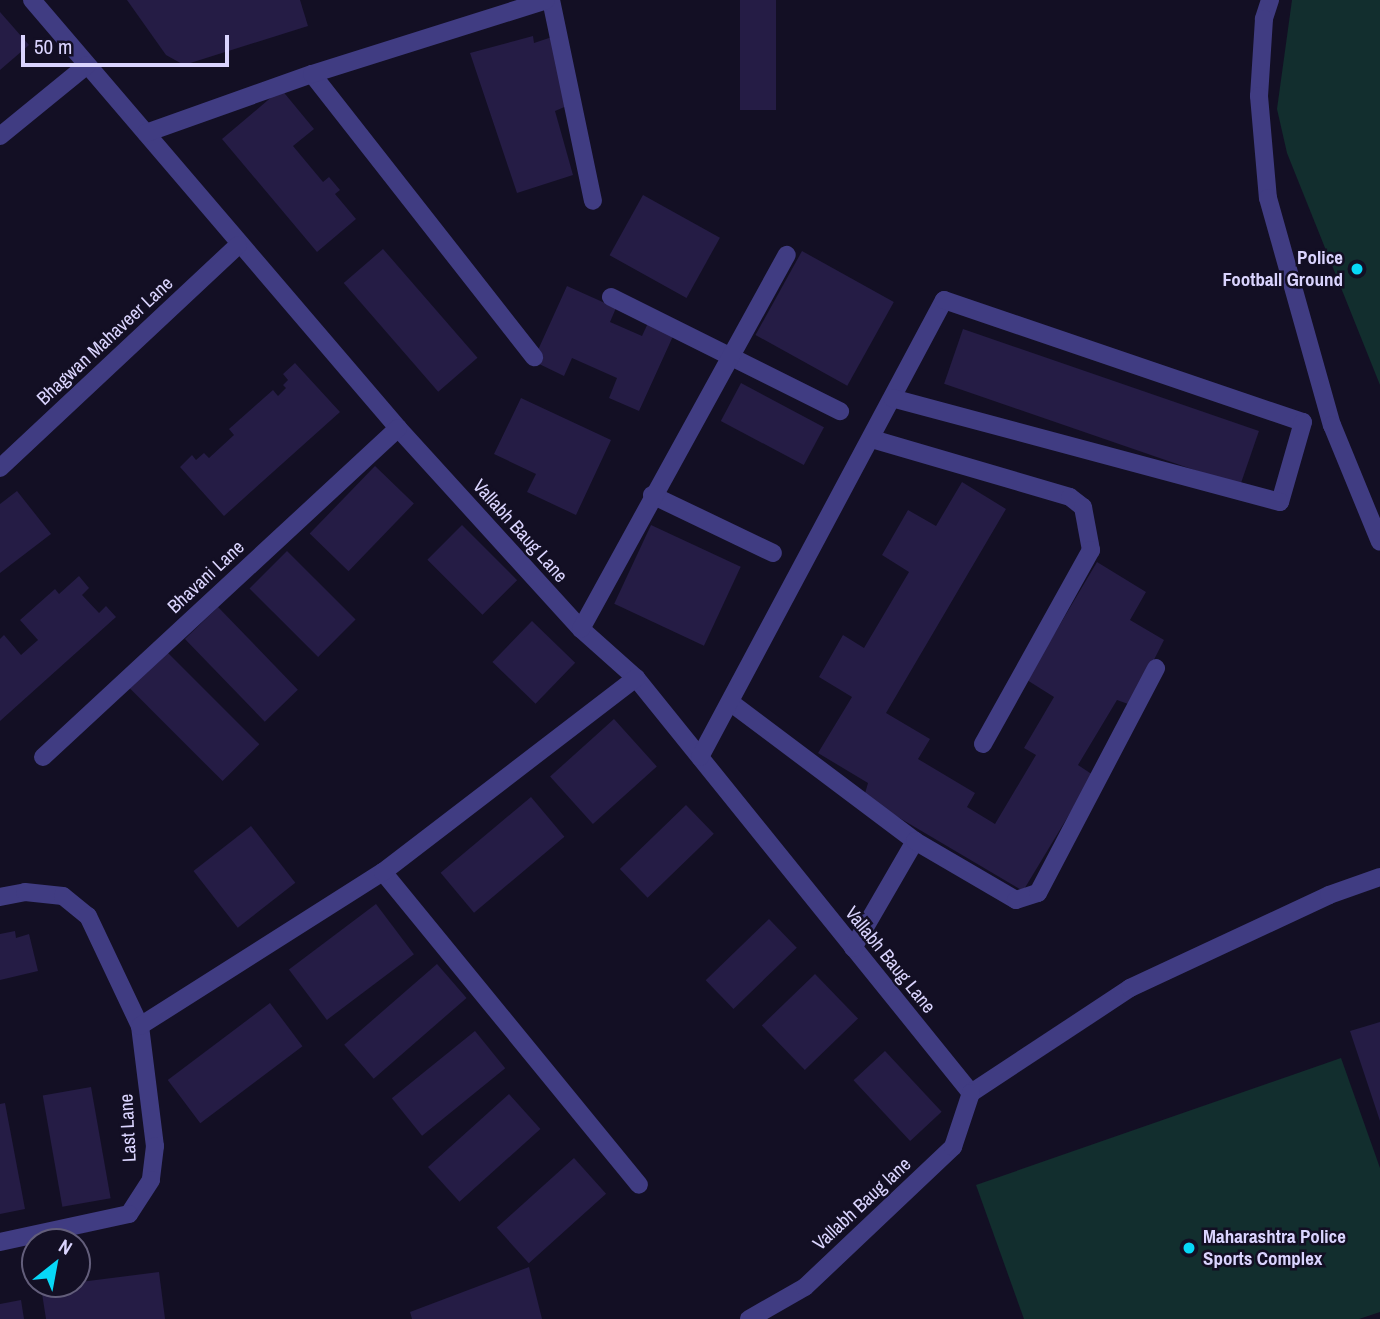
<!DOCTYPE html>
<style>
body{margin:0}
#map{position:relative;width:1380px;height:1319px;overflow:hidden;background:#130f24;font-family:"Archivo Narrow",sans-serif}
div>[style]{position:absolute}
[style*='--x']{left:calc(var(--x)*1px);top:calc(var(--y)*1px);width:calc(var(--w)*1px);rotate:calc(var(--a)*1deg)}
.green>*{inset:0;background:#122e2e}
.building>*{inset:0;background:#251c45;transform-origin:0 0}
.minor>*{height:18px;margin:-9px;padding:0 9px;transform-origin:9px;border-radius:9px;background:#403c82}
.dots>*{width:19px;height:19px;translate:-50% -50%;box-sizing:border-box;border:4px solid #130f24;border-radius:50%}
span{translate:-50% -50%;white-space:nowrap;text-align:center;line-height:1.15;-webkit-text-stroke:5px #130f24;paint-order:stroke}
.poi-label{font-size:19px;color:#dad4fe;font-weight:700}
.right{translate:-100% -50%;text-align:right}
.left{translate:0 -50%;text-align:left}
.street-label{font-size:19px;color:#dad4fe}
.north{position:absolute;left:21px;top:1228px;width:70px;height:70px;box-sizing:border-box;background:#130f24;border:2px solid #635e7b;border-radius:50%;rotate:31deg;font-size:19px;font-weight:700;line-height:28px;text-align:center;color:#dad4fe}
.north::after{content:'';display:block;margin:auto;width:24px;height:32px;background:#07d8f7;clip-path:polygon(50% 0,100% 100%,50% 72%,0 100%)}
.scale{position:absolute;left:21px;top:35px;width:208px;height:32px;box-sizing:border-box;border:4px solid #dad4fe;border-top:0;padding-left:9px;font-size:21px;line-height:24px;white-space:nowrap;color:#dad4fe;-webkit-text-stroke:5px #130f24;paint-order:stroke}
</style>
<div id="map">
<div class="green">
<div style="clip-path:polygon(1292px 0,1380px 0,1380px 385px,1287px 153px,1277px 109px)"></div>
<div style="clip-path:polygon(1341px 1058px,1380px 1168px,1380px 1312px,1359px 1319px,1024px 1319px,976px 1185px)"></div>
</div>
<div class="building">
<div style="clip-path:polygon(127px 0,300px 0,308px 26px,184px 65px,166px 55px)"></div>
<div style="left:740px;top:0;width:36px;height:110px"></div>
<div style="clip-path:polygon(0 12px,29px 45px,0 70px)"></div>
<div style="clip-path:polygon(533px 36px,534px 43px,555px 36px,569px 105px,555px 111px,573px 175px,517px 193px,470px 53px)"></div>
<div style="clip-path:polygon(281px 89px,314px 129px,293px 146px,323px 182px,329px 177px,340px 190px,335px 194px,356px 219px,317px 252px,222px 139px)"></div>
<div style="left:643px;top:195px;width:88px;height:69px;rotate:29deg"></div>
<div style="left:383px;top:249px;width:144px;height:52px;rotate:49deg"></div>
<div style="left:802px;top:251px;width:105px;height:96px;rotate:29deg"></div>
<div style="clip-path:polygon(567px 286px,616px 308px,610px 322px,642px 336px,648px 323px,674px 334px,639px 411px,609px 398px,617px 378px,572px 358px,564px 376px,533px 361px)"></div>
<div style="left:963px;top:329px;width:313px;height:58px;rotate:19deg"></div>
<div style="clip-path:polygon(295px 363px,340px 412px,224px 516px,180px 467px,192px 455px,196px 460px,204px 453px,209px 458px,234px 435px,229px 429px,273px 390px,278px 396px,286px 388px,283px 385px,288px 380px,283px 374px)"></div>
<div style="left:741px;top:383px;width:94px;height:43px;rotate:28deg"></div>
<div style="clip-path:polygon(521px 398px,611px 440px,576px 515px,527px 492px,536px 474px,494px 454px)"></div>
<div style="left:375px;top:466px;width:54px;height:94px;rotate:44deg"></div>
<div style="clip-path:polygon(962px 482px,1006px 509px,886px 713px,930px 739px,918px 759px,975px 793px,967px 807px,995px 824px,1036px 755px,1024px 748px,1054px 697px,1027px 680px,1097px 562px,1146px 592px,1130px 620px,1164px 640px,1131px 705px,1117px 700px,1078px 765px,1093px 775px,1023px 891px,864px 797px,868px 783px,818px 753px,852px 697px,819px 677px,843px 635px,864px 648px,909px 572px,882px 555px,908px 510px,936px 526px)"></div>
<div style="clip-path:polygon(17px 491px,51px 534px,0 573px,0 504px)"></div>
<div style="left:462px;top:525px;width:78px;height:49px;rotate:45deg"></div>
<div style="left:651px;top:525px;width:99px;height:87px;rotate:25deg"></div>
<div style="left:287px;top:551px;width:97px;height:53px;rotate:45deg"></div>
<div style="clip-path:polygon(79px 576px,89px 588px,82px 595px,99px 613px,106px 606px,116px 617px,0 721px,0 639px,4px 635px,21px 655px,38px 640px,20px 620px,55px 589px,59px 594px)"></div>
<div style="left:218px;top:607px;width:115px;height:46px;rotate:46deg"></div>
<div style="left:532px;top:621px;width:60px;height:57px;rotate:44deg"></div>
<div style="left:166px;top:651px;width:132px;height:52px;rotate:45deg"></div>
<div style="left:614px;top:719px;width:64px;height:86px;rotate:48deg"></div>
<div style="left:531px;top:797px;width:52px;height:118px;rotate:50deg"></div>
<div style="left:686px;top:805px;width:40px;height:92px;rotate:46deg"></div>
<div style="left:251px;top:826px;width:72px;height:73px;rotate:52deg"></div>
<div style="left:376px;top:904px;width:63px;height:109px;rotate:53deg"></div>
<div style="left:769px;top:919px;width:40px;height:88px;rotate:46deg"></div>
<div style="clip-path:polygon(15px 931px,16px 938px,29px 934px,38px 971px,0 980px,0 934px)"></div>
<div style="left:437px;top:964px;width:45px;height:123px;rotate:49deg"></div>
<div style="left:815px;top:974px;width:62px;height:74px;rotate:46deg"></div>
<div style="left:270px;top:1003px;width:54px;height:128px;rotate:53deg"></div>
<div style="clip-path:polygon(1380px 1022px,1380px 1121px,1350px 1031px)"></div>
<div style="left:475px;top:1031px;width:48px;height:107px;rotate:51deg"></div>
<div style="left:885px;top:1051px;width:83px;height:43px;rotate:47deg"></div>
<div style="left:91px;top:1087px;width:113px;height:49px;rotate:80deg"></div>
<div style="left:509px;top:1094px;width:47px;height:109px;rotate:48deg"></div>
<div style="clip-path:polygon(5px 1103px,25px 1209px,0 1214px,0 1104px)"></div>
<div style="left:574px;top:1158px;width:48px;height:104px;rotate:48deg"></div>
<div style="clip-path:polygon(529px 1267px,542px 1319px,412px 1319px,410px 1312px)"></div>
<div style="clip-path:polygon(159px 1272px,165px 1319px,46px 1319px,41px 1287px)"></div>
<div style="clip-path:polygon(21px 1300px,24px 1319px,0 1319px,0 1304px)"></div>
</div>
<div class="minor">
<div style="--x:32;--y:0;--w:563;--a:49.46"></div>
<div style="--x:398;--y:428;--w:272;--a:47.7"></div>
<div style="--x:581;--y:629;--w:74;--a:41.7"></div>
<div style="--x:636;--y:678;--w:533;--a:51.09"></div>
<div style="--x:551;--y:0;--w:205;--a:78.2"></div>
<div style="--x:1270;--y:0;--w:20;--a:108"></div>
<div style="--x:1264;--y:19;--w:77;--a:93.7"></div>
<div style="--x:1259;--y:96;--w:102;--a:85"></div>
<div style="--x:1268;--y:198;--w:236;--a:74.3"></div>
<div style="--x:1332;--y:425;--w:126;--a:67.7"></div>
<div style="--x:312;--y:74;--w:360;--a:51.9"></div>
<div style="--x:146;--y:133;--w:176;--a:-19.6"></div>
<div style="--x:312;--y:74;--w:245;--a:-17.5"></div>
<div style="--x:0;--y:136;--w:112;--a:-39.2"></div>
<div style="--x:611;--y:297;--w:256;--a:26.5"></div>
<div style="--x:872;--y:439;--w:206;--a:16.3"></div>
<div style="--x:1070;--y:497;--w:16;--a:38"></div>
<div style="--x:1083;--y:507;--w:44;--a:79.5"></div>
<div style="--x:1091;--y:550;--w:222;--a:119.1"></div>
<div style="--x:0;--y:468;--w:326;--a:-43.1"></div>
<div style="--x:652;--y:495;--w:134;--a:25.6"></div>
<div style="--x:581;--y:629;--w:427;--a:-61.2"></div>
<div style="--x:730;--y:702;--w:231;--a:36.9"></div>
<div style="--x:43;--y:757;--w:484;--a:-42.8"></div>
<div style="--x:700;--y:757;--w:518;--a:-61.9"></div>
<div style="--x:944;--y:300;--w:379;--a:18.8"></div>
<div style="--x:1303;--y:422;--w:83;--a:106"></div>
<div style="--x:1280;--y:502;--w:401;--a:-165"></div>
<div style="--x:383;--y:872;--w:404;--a:50.7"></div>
<div style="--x:0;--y:897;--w:25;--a:-11"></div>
<div style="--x:25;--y:892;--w:38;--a:6"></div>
<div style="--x:63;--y:896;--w:32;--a:39"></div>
<div style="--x:88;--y:916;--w:122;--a:64.7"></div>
<div style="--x:140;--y:1026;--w:121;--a:82.9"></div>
<div style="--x:155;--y:1146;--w:34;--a:97"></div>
<div style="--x:151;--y:1180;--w:40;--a:122.9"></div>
<div style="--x:129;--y:1214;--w:132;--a:167.8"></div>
<div style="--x:853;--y:948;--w:124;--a:-59.9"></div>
<div style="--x:915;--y:841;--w:117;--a:30.3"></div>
<div style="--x:1016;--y:900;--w:23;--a:-18"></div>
<div style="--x:1038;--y:893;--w:254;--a:-62.3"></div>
<div style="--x:140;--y:1026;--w:288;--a:-32.4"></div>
<div style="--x:383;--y:872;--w:319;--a:-37.5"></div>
<div style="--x:971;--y:1093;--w:191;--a:-33.4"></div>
<div style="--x:1130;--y:988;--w:220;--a:-25"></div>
<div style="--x:1329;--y:895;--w:54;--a:-19.4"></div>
<div style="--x:749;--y:1319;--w:64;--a:-29.7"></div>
<div style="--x:805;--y:1287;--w:204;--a:-43.4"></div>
<div style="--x:953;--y:1147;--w:57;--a:-71.6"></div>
</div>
<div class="dots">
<div style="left:1357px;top:269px;background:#07d8f7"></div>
<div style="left:1189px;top:1248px;background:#07d8f7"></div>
</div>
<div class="poi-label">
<span class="right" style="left:1343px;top:269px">Police<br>Football Ground</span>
<span class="left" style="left:1203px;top:1248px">Maharashtra Police<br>Sports Complex</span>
</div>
<div class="street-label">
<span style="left:105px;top:341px;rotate:-43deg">Bhagwan Mahaveer Lane</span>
<span style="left:520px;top:531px;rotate:48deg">Vallabh Baug Lane</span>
<span style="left:206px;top:577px;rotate:-43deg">Bhavani Lane</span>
<span style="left:890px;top:960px;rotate:51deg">Vallabh Baug Lane</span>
<span style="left:128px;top:1128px;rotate:-93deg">Last Lane</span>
<span style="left:862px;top:1204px;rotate:-43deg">Vallabh Baug lane</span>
</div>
<div class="north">N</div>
<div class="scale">50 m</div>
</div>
